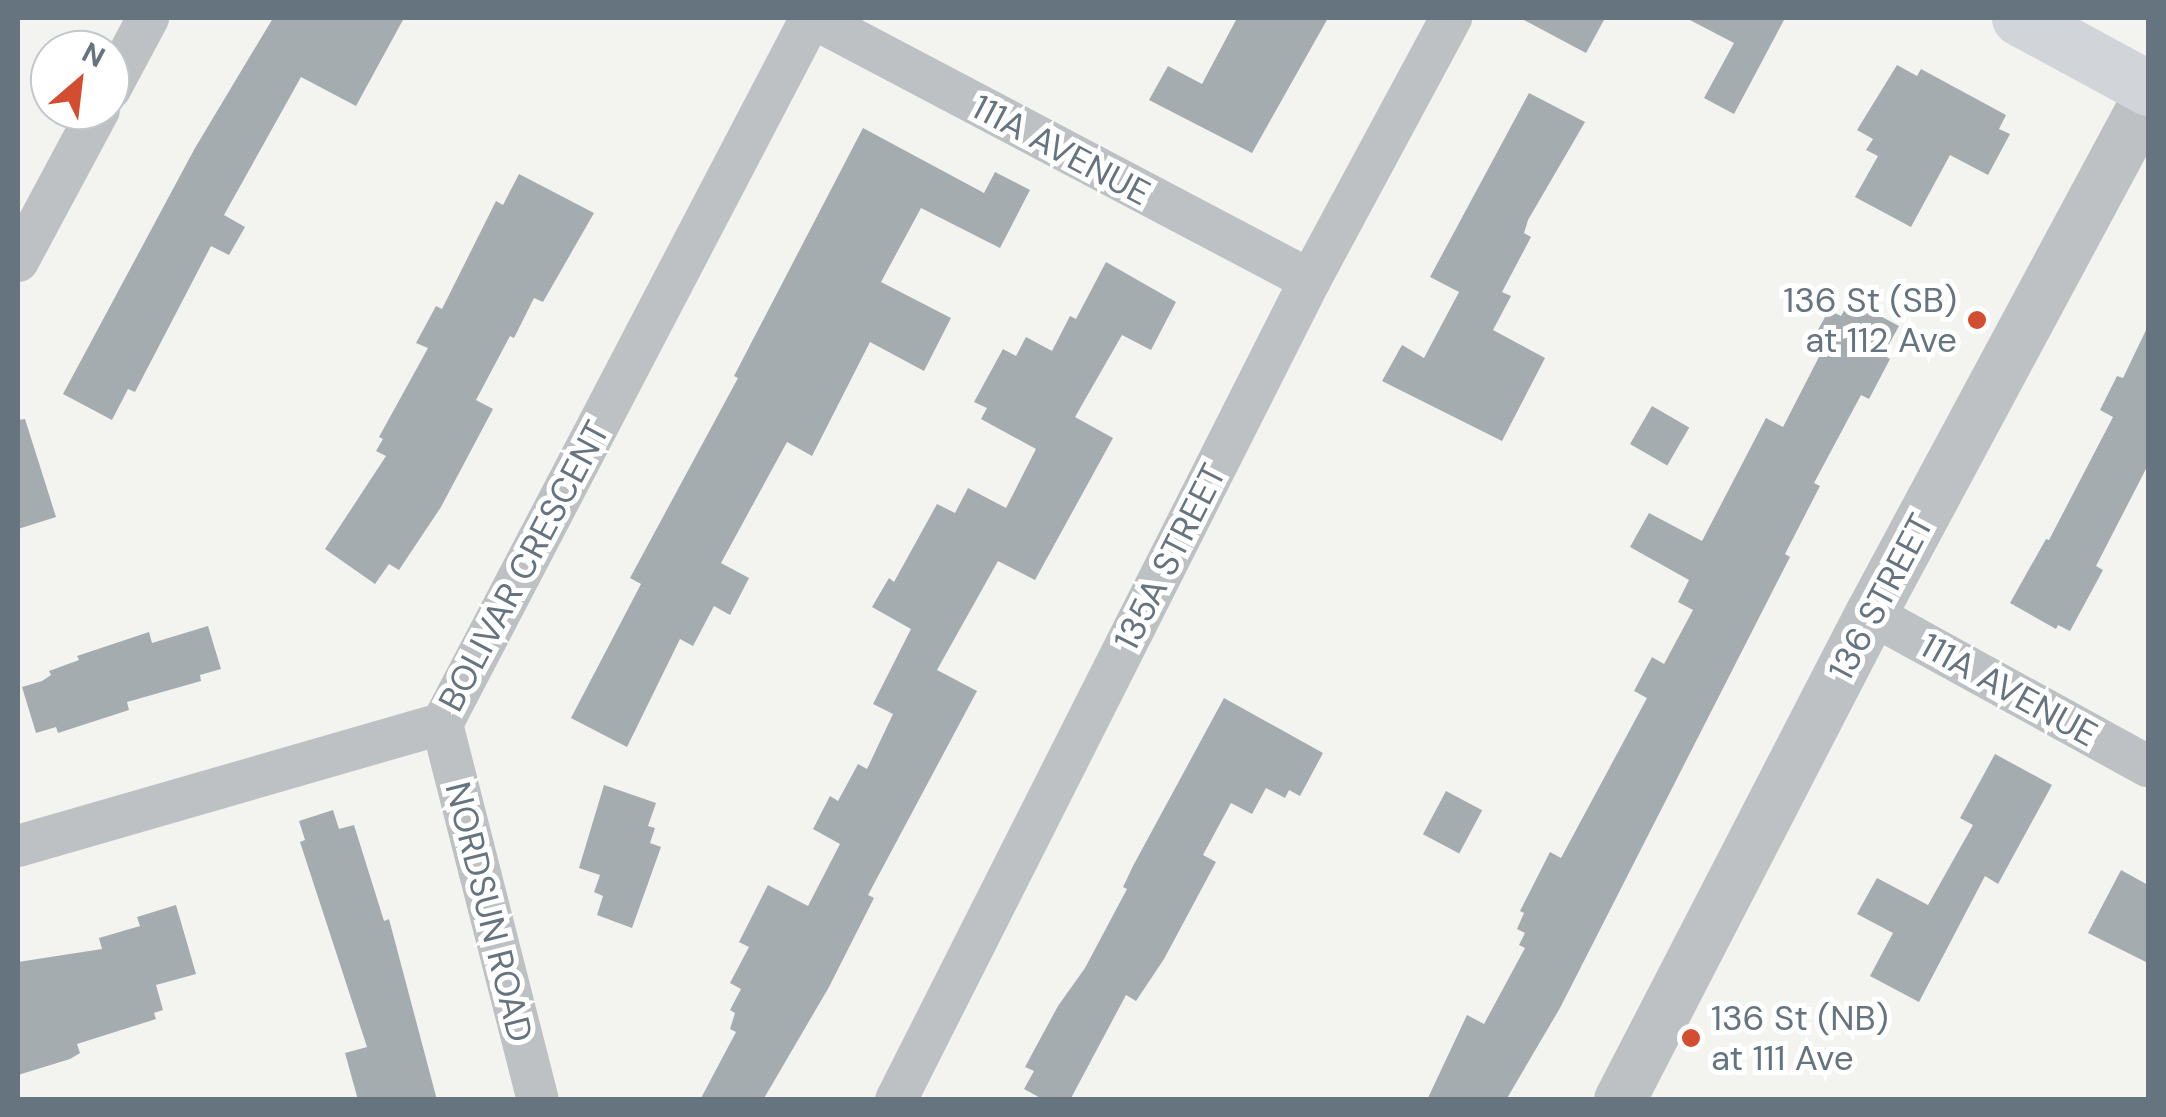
<!DOCTYPE html>
<style>
body{margin:0}
#map{position:relative;width:2166px;height:1117px;overflow:hidden;background:#f3f3f0;font-family:"DM Sans",sans-serif}
div>[style]{position:absolute}
[style*='--x']{left:calc(var(--x)*1px);top:calc(var(--y)*1px);width:calc(var(--w)*1px);rotate:calc(var(--a)*1deg)}
.building>*{inset:0;background:#a5acb0;transform-origin:0 0}
.minor>*{height:42px;margin:-21px;padding:0 21px;transform-origin:21px;border-radius:21px;background:#bdc1c4}
.tertiary>*{height:52px;margin:-26px;padding:0 26px;transform-origin:26px;border-radius:26px;background:#bdc1c4}
.secondary>*{height:55px;margin:-27.5px;padding:0 27.5px;transform-origin:27.5px;border-radius:27.5px;background:#d1d5d9}
.dots>*{width:28px;height:28px;translate:-50% -50%;box-sizing:border-box;border:5px solid #fff;border-radius:50%}
span{translate:-50% -50%;white-space:nowrap;text-align:center;line-height:1.15;-webkit-text-stroke:10px #fff;paint-order:stroke}
.street-label{font-size:35px;color:#65747e}
.poi-label{font-size:35px;color:#65747e}
.right{translate:-100% -50%;text-align:right}
.left{translate:0 -50%;text-align:left}
.frame{position:absolute;inset:0;border:20px solid #65747e;pointer-events:none}
.north{position:absolute;left:30px;top:30px;width:100px;height:100px;box-sizing:border-box;background:#fff;border:2px solid #c1c7cb;border-radius:50%;rotate:28deg;font-size:28px;font-weight:700;line-height:40px;text-align:center;color:#65747e}
.north::after{content:'';display:block;margin:auto;width:35px;height:45px;background:#d34d30;clip-path:polygon(50% 0,100% 100%,50% 72%,0 100%)}
</style>
<div id="map">
<div class="building">
<div style="clip-path:polygon(273px 18px,404px 18px,356px 106px,301px 77px,224px 215px,245px 227px,229px 255px,211px 246px,135px 392px,128px 389px,112px 420px,63px 394px,195px 148px)"></div>
<div style="clip-path:polygon(1237px 18px,1328px 18px,1252px 153px,1149px 100px,1168px 66px,1202px 84px)"></div>
<div style="clip-path:polygon(1520px 18px,1605px 18px,1586px 53px)"></div>
<div style="clip-path:polygon(1686px 18px,1785px 18px,1734px 114px,1704px 98px,1734px 43px)"></div>
<div style="clip-path:polygon(1897px 65px,1917px 76px,1921px 69px,2006px 115px,1999px 129px,2010px 134px,1988px 175px,1950px 155px,1911px 227px,1855px 197px,1878px 156px,1866px 150px,1873px 139px,1857px 130px)"></div>
<div style="clip-path:polygon(1529px 93px,1585px 122px,1528px 220px,1524px 233px,1531px 237px,1502px 292px,1511px 296px,1493px 330px,1545px 358px,1502px 441px,1382px 381px,1402px 345px,1424px 358px,1459px 292px,1430px 277px)"></div>
<div style="clip-path:polygon(863px 128px,984px 193px,995px 172px,1030px 190px,1000px 248px,921px 208px,881px 282px,951px 318px,924px 371px,870px 342px,812px 456px,787px 442px,721px 563px,749px 578px,730px 615px,714px 606px,693px 646px,680px 639px,627px 747px,571px 718px,641px 584px,630px 578px,738px 378px,734px 376px)"></div>
<div style="clip-path:polygon(519px 174px,594px 213px,543px 302px,534px 298px,514px 338px,510px 336px,476px 400px,493px 409px,441px 507px,399px 570px,389px 564px,375px 584px,325px 549px,386px 456px,376px 451px,383px 439px,379px 437px,428px 348px,416px 343px,436px 306px,442px 309px,496px 201px,503px 205px)"></div>
<div style="clip-path:polygon(1106px 262px,1176px 302px,1151px 350px,1122px 335px,1075px 417px,1113px 438px,1035px 580px,998px 561px,937px 670px,977px 691px,868px 895px,874px 898px,829px 987px,763px 1100px,700px 1100px,736px 1032px,730px 1029px,735px 1013px,730px 1010px,741px 989px,730px 983px,749px 947px,739px 942px,768px 885px,808px 906px,840px 844px,813px 829px,830px 796px,838px 801px,858px 764px,867px 769px,893px 714px,873px 704px,911px 629px,872px 607px,889px 578px,894px 582px,937px 504px,955px 513px,968px 488px,1006px 508px,1036px 449px,981px 419px,987px 408px,974px 402px,1003px 349px,1016px 356px,1026px 337px,1052px 351px,1070px 316px,1076px 319px)"></div>
<div style="clip-path:polygon(1850px 300px,1899px 326px,1883px 355px,1890px 359px,1869px 399px,1861px 395px,1814px 483px,1820px 486px,1785px 554px,1790px 557px,1560px 1008px,1506px 1100px,1427px 1100px,1467px 1015px,1484px 1024px,1525px 948px,1519px 945px,1525px 933px,1517px 929px,1524px 913px,1520px 911px,1550px 852px,1561px 858px,1647px 698px,1634px 691px,1652px 657px,1664px 664px,1693px 610px,1678px 602px,1689px 580px,1630px 547px,1649px 513px,1702px 541px,1766px 418px,1783px 427px,1822px 351px,1810px 344px,1829px 310px,1841px 316px)"></div>
<div style="clip-path:polygon(2148px 326px,2148px 465px,2096px 566px,2103px 570px,2070px 631px,2058px 625px,2056px 629px,2010px 603px,2046px 539px,2049px 540px,2113px 417px,2100px 410px,2117px 376px,2123px 378px)"></div>
<div style="left:1652px;top:406px;width:43px;height:44px;rotate:30deg"></div>
<div style="clip-path:polygon(25px 419px,56px 517px,18px 529px,18px 420px)"></div>
<div style="clip-path:polygon(208px 626px,221px 669px,200px 675px,201px 681px,127px 702px,129px 710px,58px 733px,56px 727px,36px 733px,22px 687px,42px 681px,51px 675px,49px 671px,79px 660px,77px 656px,149px 632px,152px 643px)"></div>
<div style="clip-path:polygon(1224px 698px,1323px 753px,1300px 796px,1289px 790px,1285px 798px,1266px 788px,1252px 814px,1231px 803px,1203px 855px,1216px 862px,1164px 959px,1136px 1001px,1126px 995px,1070px 1100px,1044px 1100px,1024px 1089px,1034px 1071px,1025px 1067px,1058px 1006px,1085px 968px,1127px 889px,1123px 887px,1133px 866px)"></div>
<div style="clip-path:polygon(1995px 754px,2052px 785px,1998px 884px,1985px 876px,1919px 1002px,1870px 976px,1893px 933px,1857px 914px,1877px 878px,1928px 905px,1973px 825px,1960px 818px)"></div>
<div style="clip-path:polygon(604px 785px,656px 803px,648px 826px,655px 828px,650px 843px,661px 847px,632px 928px,597px 915px,603px 896px,594px 892px,600px 875px,579px 868px)"></div>
<div style="left:1446px;top:791px;width:41px;height:49px;rotate:28deg"></div>
<div style="clip-path:polygon(333px 810px,339px 829px,354px 825px,384px 921px,389px 919px,437px 1100px,358px 1100px,345px 1053px,367px 1047px,300px 842px,305px 840px,299px 821px)"></div>
<div style="clip-path:polygon(2121px 870px,2148px 885px,2148px 963px,2088px 933px)"></div>
<div style="clip-path:polygon(176px 905px,196px 974px,156px 985px,163px 1010px,154px 1013px,156px 1019px,77px 1044px,80px 1053px,70px 1059px,18px 1075px,18px 962px,102px 949px,99px 938px,140px 926px,137px 917px)"></div>
</div>
<div class="minor">
<div style="--x:813;--y:18;--w:562;--a:27.8"></div>
<div style="--x:110;--y:89;--w:81;--a:-61.8"></div>
<div style="--x:18;--y:261;--w:171;--a:-61.8"></div>
<div style="--x:1871;--y:614;--w:316;--a:28.8"></div>
<div style="--x:442;--y:724;--w:388;--a:75.7"></div>
<div style="--x:18;--y:846;--w:441;--a:-16.1"></div>
<div style="--x:442;--y:724;--w:797;--a:-62.41"></div>
<div style="--x:896;--y:1100;--w:919;--a:-63.21"></div>
<div style="--x:1310;--y:280;--w:298;--a:-61.7"></div>
</div>
<div class="tertiary">
<div style="--x:1620;--y:1100;--w:547;--a:-62.69"></div>
<div style="--x:1871;--y:614;--w:586;--a:-61.77"></div>
</div>
<div class="secondary">
<div style="--x:2019;--y:18;--w:147;--a:28.5"></div>
</div>
<div class="dots">
<div style="left:1977px;top:320px;background:#d34d30"></div>
<div style="left:1691px;top:1038px;background:#d34d30"></div>
</div>
<div class="street-label">
<span style="left:1061px;top:150px;rotate:28deg">111A AVENUE</span>
<span style="left:1170px;top:557px;rotate:-63deg">135A STREET</span>
<span style="left:524px;top:566px;rotate:-62deg">BOLIVAR CRESCENT</span>
<span style="left:1881px;top:597px;rotate:-62deg">136 STREET</span>
<span style="left:2009px;top:690px;rotate:29deg">111A AVENUE</span>
<span style="left:489px;top:912px;rotate:76deg">NORDSUN ROAD</span>
</div>
<div class="poi-label">
<span class="right" style="left:1957px;top:320px">136 St (SB)<br>at 112 Ave</span>
<span class="left" style="left:1711px;top:1038px">136 St (NB)<br>at 111 Ave</span>
</div>
<div class="frame"></div>
<div class="north">N</div>
</div>
